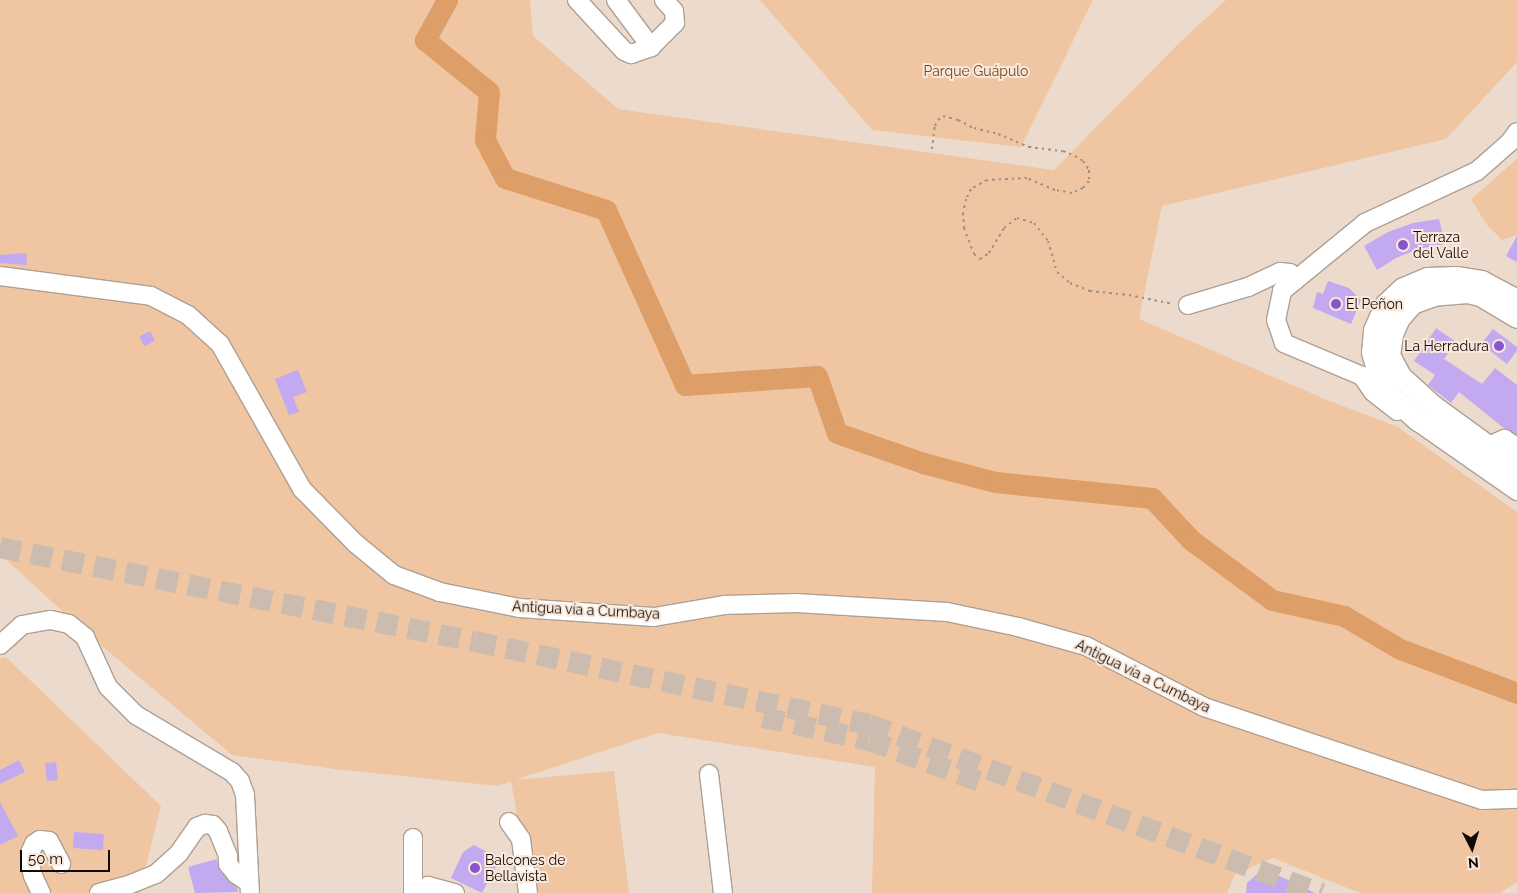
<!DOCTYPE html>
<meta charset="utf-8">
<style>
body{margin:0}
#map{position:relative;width:1517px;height:893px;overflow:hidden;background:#ecdbcd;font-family:Raleway,sans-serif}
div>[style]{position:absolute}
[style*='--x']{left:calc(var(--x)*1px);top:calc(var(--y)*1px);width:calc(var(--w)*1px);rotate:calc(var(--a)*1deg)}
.green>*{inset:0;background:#efc5a2}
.river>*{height:21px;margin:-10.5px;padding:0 10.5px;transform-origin:10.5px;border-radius:10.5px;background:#dd9e68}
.building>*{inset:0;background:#c2a9f0;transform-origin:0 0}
.major-tunnel>*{height:21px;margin-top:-10.5px;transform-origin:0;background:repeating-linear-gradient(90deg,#cbbcaf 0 21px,transparent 0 32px)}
.path>*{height:2px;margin-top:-1px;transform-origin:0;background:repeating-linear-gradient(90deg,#9e9187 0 2.5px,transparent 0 6.5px)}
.roads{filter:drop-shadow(1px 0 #af9f92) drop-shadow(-1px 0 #af9f92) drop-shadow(0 1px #af9f92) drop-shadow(0 -1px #af9f92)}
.minor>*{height:18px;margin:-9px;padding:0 9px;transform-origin:9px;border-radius:9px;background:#fff}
.major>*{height:21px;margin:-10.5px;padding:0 10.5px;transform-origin:10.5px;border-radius:10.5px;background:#fff}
.dots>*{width:14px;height:14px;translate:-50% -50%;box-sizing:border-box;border:2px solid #fae8da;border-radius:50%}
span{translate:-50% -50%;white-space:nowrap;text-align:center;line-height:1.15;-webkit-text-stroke:4px #fae8da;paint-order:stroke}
.park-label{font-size:14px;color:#71461f}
.poi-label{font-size:14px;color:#100a06}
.left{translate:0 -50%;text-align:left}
.right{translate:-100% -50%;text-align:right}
.street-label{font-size:14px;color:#100a06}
.north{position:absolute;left:1447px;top:823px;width:50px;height:50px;-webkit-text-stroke:4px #fae8da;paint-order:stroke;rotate:175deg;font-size:14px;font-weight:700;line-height:20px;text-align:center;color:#100a06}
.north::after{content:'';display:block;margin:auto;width:18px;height:22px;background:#100a06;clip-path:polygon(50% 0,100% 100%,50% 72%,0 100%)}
.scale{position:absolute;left:20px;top:850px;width:90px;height:22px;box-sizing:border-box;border:2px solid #100a06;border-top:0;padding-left:6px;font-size:15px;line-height:18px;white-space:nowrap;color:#100a06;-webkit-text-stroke:4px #fae8da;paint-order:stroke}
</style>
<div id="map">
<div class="green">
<div style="clip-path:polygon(0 0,530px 0,533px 36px,618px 109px,1054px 170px,1179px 43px,1226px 0,1517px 0,1517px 62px,1446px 139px,1162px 206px,1139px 319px,1327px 400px,1398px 427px,1517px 512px,1517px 882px,1500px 893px,1360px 893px,1273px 858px,1235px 874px,1227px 893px,872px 893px,875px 767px,658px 733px,515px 780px,614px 771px,629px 893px,531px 893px,511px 781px,498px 786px,335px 769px,232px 755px,84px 631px,0 554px)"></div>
<div style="clip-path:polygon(760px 0,1093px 0,1021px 147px,872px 130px)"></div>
<div style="clip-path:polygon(1517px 159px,1517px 235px,1502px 240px,1486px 224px,1471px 199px)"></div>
<div style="clip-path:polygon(6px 657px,161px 806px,139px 893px,0 893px,0 658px)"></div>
</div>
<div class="river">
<div style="--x:447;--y:0;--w:46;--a:118.8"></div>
<div style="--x:425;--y:40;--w:82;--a:39.1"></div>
<div style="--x:489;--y:92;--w:48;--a:94.8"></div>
<div style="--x:485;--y:140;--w:43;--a:62.2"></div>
<div style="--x:505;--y:178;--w:106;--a:17.6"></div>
<div style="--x:606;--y:210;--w:192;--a:65.7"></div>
<div style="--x:685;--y:385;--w:132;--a:-3.9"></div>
<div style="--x:817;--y:376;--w:60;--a:70.7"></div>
<div style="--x:837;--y:433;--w:91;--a:19.2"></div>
<div style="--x:923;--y:463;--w:74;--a:14.8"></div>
<div style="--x:995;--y:482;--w:158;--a:5.8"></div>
<div style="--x:1152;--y:498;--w:57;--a:47.1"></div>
<div style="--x:1191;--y:540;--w:101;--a:36.5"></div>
<div style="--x:1272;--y:600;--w:74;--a:12.5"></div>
<div style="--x:1344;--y:616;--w:65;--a:30.5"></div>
<div style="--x:1400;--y:649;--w:125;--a:20.6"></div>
</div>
<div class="building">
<div style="clip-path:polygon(1439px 219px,1445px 244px,1418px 249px,1396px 258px,1377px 270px,1364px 246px,1388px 232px,1413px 223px)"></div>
<div style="clip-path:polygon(1517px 236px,1517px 262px,1506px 256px)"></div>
<div style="clip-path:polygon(26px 253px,27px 265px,0 263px,0 255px)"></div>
<div style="clip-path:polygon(1328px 281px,1349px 288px,1361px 300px,1351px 324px,1313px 308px,1317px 292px,1323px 294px)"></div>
<div style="clip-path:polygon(1436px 328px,1456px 342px,1444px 359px,1482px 384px,1495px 368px,1517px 385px,1517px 435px,1505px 429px,1459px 392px,1451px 403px,1428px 385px,1435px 375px,1414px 361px)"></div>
<div style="clip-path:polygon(1493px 329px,1517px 347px,1517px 351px,1507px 364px,1481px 344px)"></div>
<div style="left:150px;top:331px;width:11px;height:12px;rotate:63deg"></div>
<div style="clip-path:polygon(298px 370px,307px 392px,293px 397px,299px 412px,289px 415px,275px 379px)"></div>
<div style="clip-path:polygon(19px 760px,25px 772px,0 784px,0 770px)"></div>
<div style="left:56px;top:762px;width:18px;height:11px;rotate:84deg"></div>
<div style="clip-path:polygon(0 802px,18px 836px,0 845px)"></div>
<div style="left:74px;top:832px;width:30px;height:16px;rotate:4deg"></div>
<div style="clip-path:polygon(474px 845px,500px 859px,482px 893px,451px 878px,463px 852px)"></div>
<div style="clip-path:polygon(217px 859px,220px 871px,237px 887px,238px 892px,195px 893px,188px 867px)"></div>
<div style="clip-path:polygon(1263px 869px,1286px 879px,1315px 893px,1246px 893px,1247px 883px)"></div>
</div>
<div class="major-tunnel">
<div style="--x:0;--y:547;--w:484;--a:11.2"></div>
<div style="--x:475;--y:641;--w:403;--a:11.9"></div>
<div style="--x:869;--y:724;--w:483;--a:20.5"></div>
<div style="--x:763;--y:717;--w:108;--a:12.2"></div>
<div style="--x:869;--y:740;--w:118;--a:20.3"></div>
</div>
<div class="path">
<div style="--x:932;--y:149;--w:23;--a:-83"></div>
<div style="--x:935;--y:126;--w:7;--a:-63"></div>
<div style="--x:938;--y:120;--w:6;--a:-39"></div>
<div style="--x:943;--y:116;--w:16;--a:15"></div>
<div style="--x:958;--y:120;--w:18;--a:27"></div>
<div style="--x:974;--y:128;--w:25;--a:14"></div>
<div style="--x:998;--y:134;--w:34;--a:23"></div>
<div style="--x:1029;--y:147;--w:34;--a:7"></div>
<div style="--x:1063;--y:151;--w:13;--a:23"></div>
<div style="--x:1075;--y:156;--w:9;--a:32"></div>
<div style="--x:1083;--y:161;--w:11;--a:56"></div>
<div style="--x:1089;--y:170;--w:11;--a:90"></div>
<div style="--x:1089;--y:181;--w:9;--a:131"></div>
<div style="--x:1083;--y:188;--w:12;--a:156"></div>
<div style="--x:1072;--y:193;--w:17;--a:-170"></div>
<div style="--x:1055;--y:190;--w:30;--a:-157"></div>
<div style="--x:1027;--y:178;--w:40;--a:177.1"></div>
<div style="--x:987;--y:180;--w:18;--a:151"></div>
<div style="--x:971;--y:189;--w:11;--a:117"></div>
<div style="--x:966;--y:199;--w:14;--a:102"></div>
<div style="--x:963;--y:213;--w:15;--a:86"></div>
<div style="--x:964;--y:228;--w:28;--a:69"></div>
<div style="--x:974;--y:254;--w:8;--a:40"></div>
<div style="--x:980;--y:259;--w:11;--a:-34"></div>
<div style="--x:989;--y:253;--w:29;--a:-59"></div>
<div style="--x:1004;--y:228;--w:16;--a:-38"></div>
<div style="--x:1017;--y:218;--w:18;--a:16"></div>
<div style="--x:1034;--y:223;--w:23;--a:52"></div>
<div style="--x:1048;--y:241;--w:32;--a:74"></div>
<div style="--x:1057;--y:272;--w:17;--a:40"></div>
<div style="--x:1070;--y:283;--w:22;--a:22"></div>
<div style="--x:1090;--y:291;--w:39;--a:6"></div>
<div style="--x:1129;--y:295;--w:45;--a:11.6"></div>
</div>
<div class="roads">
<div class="minor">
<div style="--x:577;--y:0;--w:69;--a:47.3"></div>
<div style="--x:624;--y:51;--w:8;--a:23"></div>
<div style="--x:631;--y:54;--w:21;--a:-19"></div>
<div style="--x:651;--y:47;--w:34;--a:-45"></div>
<div style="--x:675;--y:23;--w:12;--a:-95"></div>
<div style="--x:674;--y:11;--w:15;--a:-132"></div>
<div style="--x:616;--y:0;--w:59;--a:53.3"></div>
<div style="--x:0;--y:276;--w:152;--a:7.5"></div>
<div style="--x:151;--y:296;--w:42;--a:27.2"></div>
<div style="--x:188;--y:315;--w:43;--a:42.2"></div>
<div style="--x:220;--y:344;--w:167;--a:60.5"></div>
<div style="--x:302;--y:489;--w:76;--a:45.5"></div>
<div style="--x:355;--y:543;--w:50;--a:39.4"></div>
<div style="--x:394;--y:575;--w:49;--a:20.3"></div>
<div style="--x:440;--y:592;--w:81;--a:11.4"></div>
<div style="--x:519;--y:608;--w:135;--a:3.8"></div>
<div style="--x:654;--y:617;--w:71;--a:-9.7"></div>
<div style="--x:724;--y:605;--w:72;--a:-1.6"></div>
<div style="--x:796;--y:603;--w:151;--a:3.4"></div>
<div style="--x:947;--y:612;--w:73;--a:11.9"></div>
<div style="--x:1018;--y:627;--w:71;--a:15.6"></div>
<div style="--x:1086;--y:646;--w:133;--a:27.3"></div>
<div style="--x:1204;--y:707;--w:293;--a:18.5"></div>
<div style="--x:1482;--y:800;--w:35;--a:-2"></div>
<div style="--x:1188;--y:305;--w:63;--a:-16.7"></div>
<div style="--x:1248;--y:287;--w:35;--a:-25"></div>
<div style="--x:1280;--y:272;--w:10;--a:6"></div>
<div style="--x:1290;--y:273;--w:9;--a:58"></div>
<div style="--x:1378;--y:373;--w:9;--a:148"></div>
<div style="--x:1370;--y:378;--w:8;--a:-166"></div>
<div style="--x:1362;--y:376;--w:85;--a:-157.1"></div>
<div style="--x:1284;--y:343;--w:24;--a:-109"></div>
<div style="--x:1276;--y:320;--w:30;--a:-78"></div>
<div style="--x:1282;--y:291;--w:107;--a:-39.3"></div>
<div style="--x:1365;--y:223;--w:123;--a:-24.9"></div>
<div style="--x:1477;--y:171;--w:44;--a:-41.3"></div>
<div style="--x:1510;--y:142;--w:12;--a:-55"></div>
<div style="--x:1362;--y:376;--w:19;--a:55"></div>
<div style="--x:1373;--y:392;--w:31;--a:38"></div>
<div style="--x:1489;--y:446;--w:17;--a:-25"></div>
<div style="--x:1504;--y:439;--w:15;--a:32"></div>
<div style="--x:0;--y:645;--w:30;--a:-42"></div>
<div style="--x:22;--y:625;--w:29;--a:-10"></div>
<div style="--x:51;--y:620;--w:18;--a:13"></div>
<div style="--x:69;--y:624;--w:21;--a:39"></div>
<div style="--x:85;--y:637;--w:55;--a:65.3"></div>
<div style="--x:108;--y:687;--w:40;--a:45"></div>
<div style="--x:136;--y:715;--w:112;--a:30.7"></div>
<div style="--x:232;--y:772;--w:12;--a:48"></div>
<div style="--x:240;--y:781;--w:15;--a:70"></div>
<div style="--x:245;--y:795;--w:98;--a:87.1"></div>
<div style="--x:709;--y:774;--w:120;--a:83.3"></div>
<div style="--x:509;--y:822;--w:21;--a:55"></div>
<div style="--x:521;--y:839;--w:54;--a:82.6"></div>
<div style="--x:413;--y:838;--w:55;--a:90"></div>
<div style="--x:41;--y:893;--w:19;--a:-115"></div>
<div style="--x:33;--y:876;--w:12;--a:-104"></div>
<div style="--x:30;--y:864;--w:11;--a:-90"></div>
<div style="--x:30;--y:853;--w:10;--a:-66"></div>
<div style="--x:34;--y:844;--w:7;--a:-34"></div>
<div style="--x:40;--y:840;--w:9;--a:6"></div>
<div style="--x:49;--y:841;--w:26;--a:62"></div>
<div style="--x:99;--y:893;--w:28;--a:-15"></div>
<div style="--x:126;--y:886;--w:32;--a:-22"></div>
<div style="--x:156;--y:874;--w:31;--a:-42"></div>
<div style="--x:179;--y:853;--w:32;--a:-55"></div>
<div style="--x:197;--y:827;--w:9;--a:-21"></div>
<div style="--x:205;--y:824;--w:8;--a:7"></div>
<div style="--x:213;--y:825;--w:8;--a:50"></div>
<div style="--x:218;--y:831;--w:27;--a:68"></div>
<div style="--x:228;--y:856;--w:8;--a:90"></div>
<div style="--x:228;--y:864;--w:13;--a:51"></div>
<div style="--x:236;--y:874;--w:14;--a:34"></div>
<div style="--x:414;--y:893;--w:16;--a:-27"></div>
<div style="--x:428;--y:886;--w:28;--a:15"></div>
</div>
<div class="major">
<div style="--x:1517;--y:300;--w:40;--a:-152"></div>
<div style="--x:1482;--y:281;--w:26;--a:-171"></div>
<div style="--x:1456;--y:277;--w:29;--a:178"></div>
<div style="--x:1427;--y:278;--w:26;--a:157"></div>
<div style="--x:1403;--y:288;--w:25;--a:137"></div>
<div style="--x:1385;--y:305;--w:27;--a:114"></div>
<div style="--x:1374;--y:330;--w:22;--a:95"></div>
<div style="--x:1372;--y:352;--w:22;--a:74"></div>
<div style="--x:1378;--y:373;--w:26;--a:61"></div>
<div style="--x:1391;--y:396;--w:36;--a:42"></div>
<div style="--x:1418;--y:420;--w:121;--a:34.9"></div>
<div style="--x:1517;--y:317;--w:43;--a:-149.3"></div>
<div style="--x:1480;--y:295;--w:13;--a:-167"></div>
<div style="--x:1467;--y:292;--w:33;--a:175"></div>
<div style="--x:1434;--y:295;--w:23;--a:160"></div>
<div style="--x:1412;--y:303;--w:20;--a:131"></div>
<div style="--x:1399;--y:318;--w:17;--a:114"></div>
<div style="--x:1392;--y:334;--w:21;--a:98"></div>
<div style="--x:1389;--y:355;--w:24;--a:62"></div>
<div style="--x:1400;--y:376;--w:45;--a:42.3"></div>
<div style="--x:1433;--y:406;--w:104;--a:36"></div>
</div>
</div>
<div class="dots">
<div style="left:1403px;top:245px;background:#8855cd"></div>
<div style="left:1336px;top:304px;background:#8855cd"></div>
<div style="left:1499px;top:346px;background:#8855cd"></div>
<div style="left:475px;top:868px;background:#8855cd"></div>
</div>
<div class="park-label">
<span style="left:976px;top:71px">Parque Guápulo</span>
</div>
<div class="poi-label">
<span class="left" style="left:1413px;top:245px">Terraza<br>del Valle</span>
<span class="left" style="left:1346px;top:304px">El Peñon</span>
<span class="right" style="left:1489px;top:346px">La Herradura</span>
<span class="left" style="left:485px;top:868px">Balcones de<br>Bellavista</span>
</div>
<div class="street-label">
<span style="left:586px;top:610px;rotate:3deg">Antigua vía a Cumbaya</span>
<span style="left:1143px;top:676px;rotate:26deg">Antigua vía a Cumbaya</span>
</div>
<div class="north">N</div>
<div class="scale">50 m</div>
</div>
